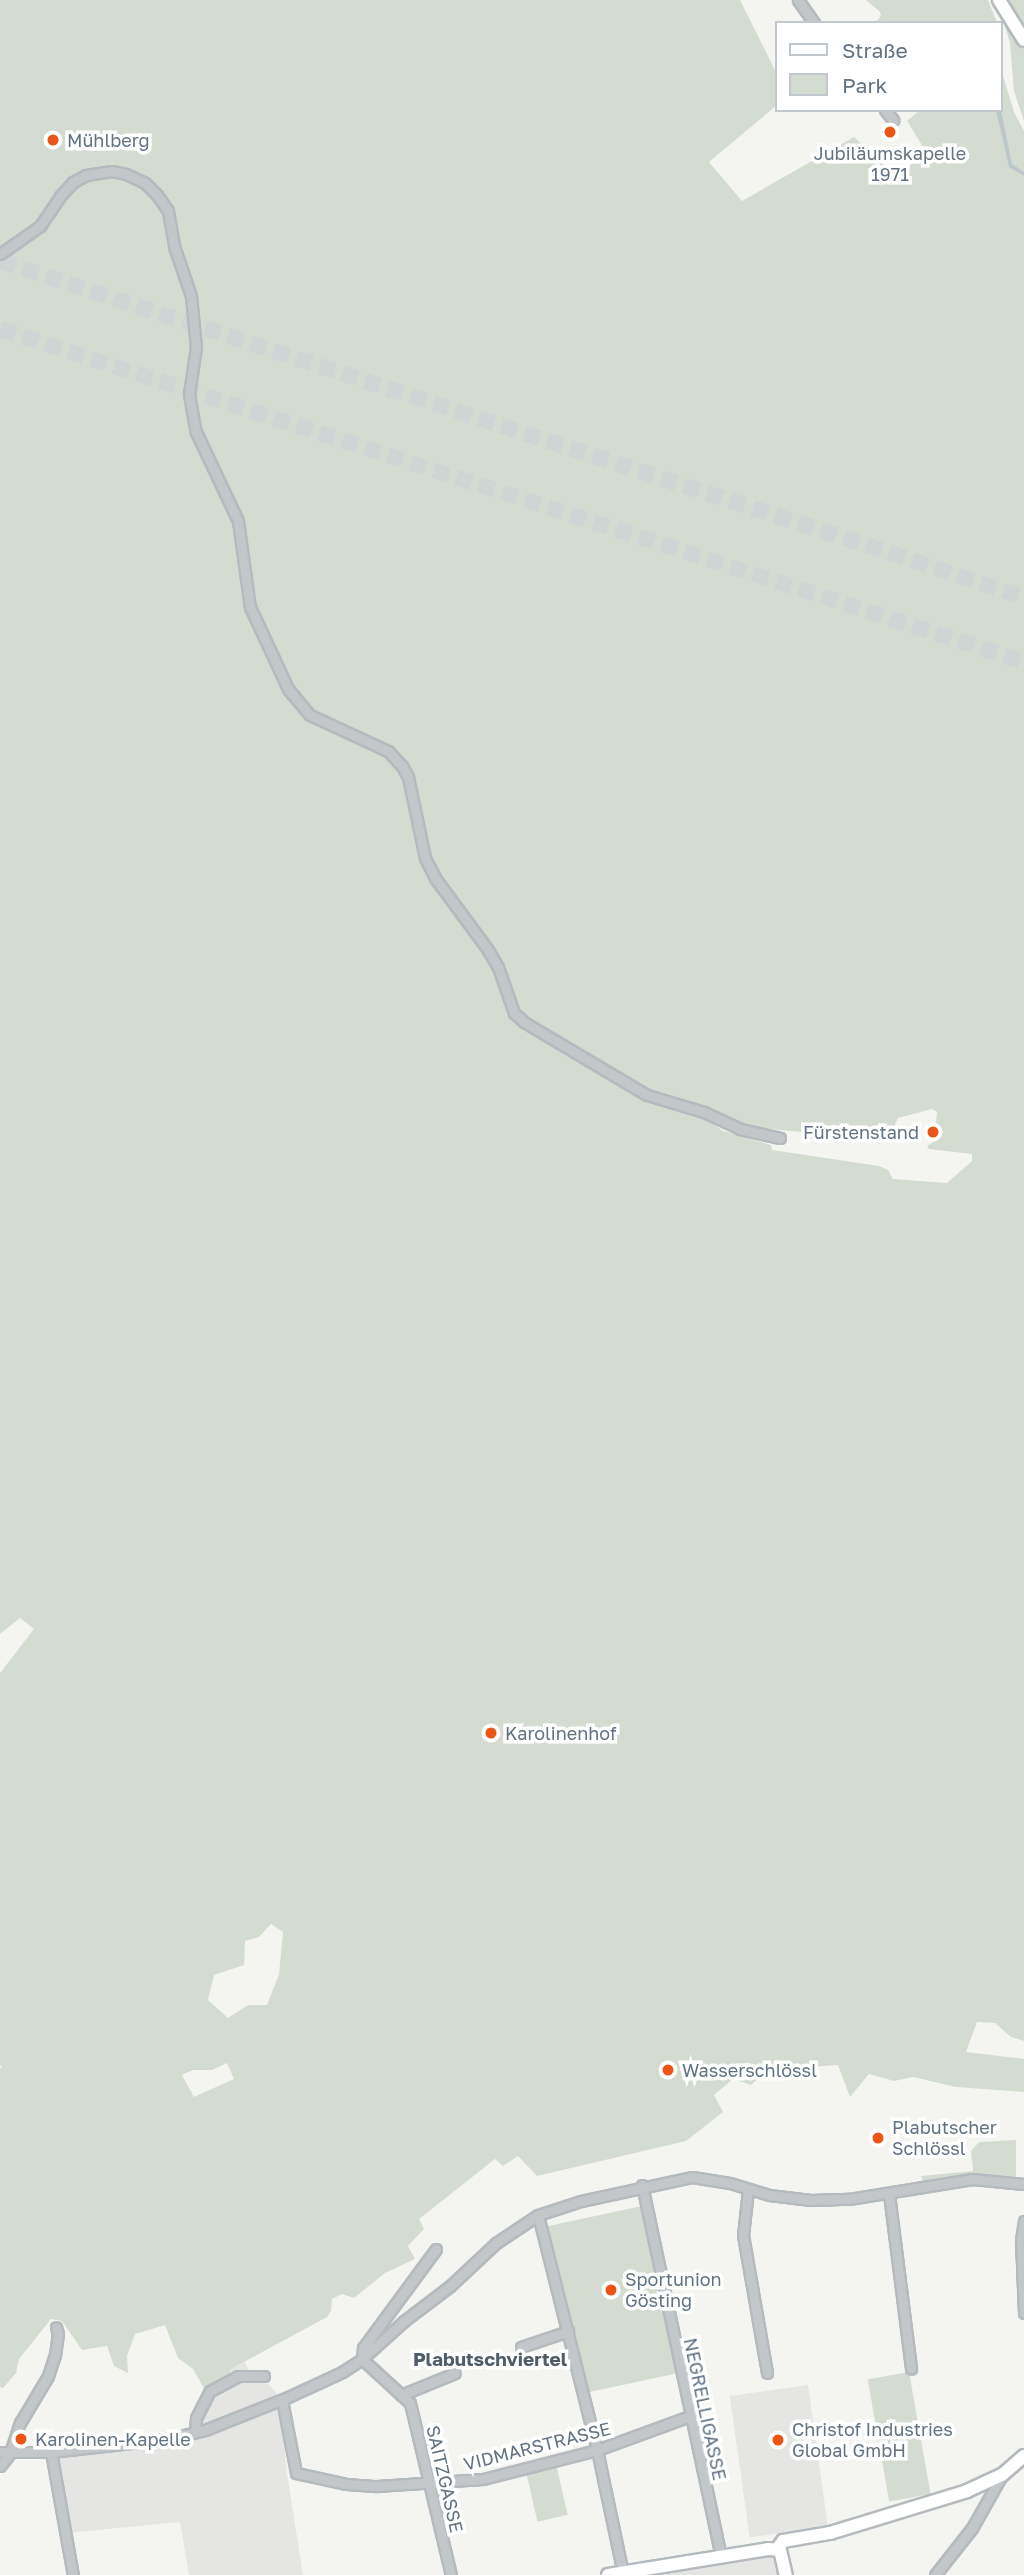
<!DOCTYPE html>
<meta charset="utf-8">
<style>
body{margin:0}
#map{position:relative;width:1024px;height:2575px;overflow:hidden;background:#f4f5f0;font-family:"Golos Text",sans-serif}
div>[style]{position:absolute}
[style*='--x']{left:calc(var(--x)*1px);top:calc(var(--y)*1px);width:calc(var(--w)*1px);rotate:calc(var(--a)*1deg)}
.built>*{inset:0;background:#e5e6e3;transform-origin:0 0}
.green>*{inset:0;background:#d4dcd1;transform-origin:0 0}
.water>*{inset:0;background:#bcc7cc}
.highway-tunnel>*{height:16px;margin-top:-8px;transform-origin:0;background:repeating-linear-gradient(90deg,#cfd4d5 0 16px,transparent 0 24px)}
.roads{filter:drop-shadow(2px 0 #b5babf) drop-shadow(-2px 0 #b5babf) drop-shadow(0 2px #b5babf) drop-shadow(0 -2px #b5babf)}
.street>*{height:9px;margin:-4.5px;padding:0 4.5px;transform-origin:4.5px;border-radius:4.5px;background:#c3c7ca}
.secondary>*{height:12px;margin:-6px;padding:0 6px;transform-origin:6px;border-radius:6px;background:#fff}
.dots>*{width:19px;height:19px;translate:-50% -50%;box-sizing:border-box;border:4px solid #fff;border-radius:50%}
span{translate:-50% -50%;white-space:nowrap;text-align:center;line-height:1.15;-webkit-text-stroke:7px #fff;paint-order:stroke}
.poi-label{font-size:18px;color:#617283}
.left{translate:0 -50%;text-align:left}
.right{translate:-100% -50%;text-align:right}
.street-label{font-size:18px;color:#617283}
.neighbourhood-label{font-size:19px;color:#505c67;font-weight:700}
.legend{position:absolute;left:775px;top:21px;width:228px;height:91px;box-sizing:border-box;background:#fff;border:2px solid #c0c7cd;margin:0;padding:9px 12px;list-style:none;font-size:21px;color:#617283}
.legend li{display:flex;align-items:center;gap:14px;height:35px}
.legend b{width:35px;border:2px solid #c0c7cd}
</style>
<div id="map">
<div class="built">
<div style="clip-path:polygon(244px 2361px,254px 2380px,270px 2385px,282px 2400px,286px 2467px,303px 2575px,189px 2575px,180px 2522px,66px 2533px,51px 2452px,167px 2439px,192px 2428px,205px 2390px,227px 2381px,231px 2369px)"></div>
<div style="left:808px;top:2385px;width:143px;height:79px;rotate:82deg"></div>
<div style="clip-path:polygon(765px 2554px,777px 2561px,780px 2575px,659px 2575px,658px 2571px)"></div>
</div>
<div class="green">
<div style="clip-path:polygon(evenodd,0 0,740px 0,777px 74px,777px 105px,709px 162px,742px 201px,854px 137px,898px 178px,925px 150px,907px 121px,920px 110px,1001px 110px,1001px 69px,1014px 112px,1024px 131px,1024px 2041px,1011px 2037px,995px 2023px,977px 2022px,966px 2052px,1024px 2059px,1024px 2092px,956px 2087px,913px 2077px,894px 2081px,869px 2074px,850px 2097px,838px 2065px,768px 2070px,751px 2085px,733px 2079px,714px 2095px,723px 2112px,686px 2141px,537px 2176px,518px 2156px,503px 2166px,495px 2159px,419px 2219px,424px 2229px,408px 2246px,415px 2259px,385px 2273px,354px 2298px,342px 2294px,332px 2299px,331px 2311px,327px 2317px,231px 2369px,227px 2381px,205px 2390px,193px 2369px,178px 2358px,165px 2325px,135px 2334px,127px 2356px,128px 2373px,114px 2366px,107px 2346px,82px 2350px,62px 2321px,51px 2319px,19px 2359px,16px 2373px,3px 2388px,0 2387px,0 2068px,2px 2067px,0 2065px,0 1673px,34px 1629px,20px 1618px,0 1634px,0 0,704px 1109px,713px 1109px,749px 1127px,801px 1132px,818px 1142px,888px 1140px,898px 1118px,932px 1109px,937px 1112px,936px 1123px,943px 1131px,940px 1138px,927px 1146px,929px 1149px,972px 1154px,972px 1161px,947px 1183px,893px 1179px,888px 1170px,879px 1166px,772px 1150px,771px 1145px,723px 1131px,703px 1117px,704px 1109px,0 0,271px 1924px,283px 1932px,279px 1974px,267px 2005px,248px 2005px,228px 2018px,208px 2000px,214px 1975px,244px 1965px,245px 1941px,259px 1937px,271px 1924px,0 0,227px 2063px,234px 2079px,194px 2097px,182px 2075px,193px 2070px,212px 2070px,227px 2063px)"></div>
<div style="clip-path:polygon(866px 0,988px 0,997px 23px,875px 23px,881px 16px,880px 12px)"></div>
<div style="clip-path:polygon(1009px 0,1024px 0,1024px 26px)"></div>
<div style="clip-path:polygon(1002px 17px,1024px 45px,1024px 121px,1014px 91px,1010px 43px)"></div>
<div style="clip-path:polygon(1016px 2140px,1016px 2177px,975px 2175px,923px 2183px,921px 2176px,973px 2171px,971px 2151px,979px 2142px)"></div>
<div style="left:642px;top:2206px;width:171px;height:97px;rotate:78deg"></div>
<div style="left:909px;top:2372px;width:124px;height:42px;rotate:80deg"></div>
<div style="left:556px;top:2464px;width:52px;height:31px;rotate:77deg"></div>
</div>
<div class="water">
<div style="clip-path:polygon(996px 110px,1001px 110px,1012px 164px,1024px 172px,1024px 176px,1009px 167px)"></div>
</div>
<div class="highway-tunnel">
<div style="--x:0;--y:261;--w:1078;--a:18.17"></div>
<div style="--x:0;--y:329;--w:1077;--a:18.01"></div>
</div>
<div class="roads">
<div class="street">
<div style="--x:798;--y:0;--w:28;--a:55"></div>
<div style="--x:885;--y:110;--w:13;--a:51"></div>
<div style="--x:0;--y:254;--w:49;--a:-35"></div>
<div style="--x:40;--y:226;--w:36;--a:-56"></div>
<div style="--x:60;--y:196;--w:19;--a:-47"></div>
<div style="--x:73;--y:182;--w:15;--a:-28"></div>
<div style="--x:86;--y:175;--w:26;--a:-9"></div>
<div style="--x:112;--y:171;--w:14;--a:12"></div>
<div style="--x:126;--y:174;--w:21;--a:25"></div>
<div style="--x:145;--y:183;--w:17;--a:45"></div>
<div style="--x:157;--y:195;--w:19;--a:55"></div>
<div style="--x:168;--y:211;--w:39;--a:80"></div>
<div style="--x:175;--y:249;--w:50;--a:71.2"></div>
<div style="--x:191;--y:296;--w:51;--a:84.4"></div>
<div style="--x:196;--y:347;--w:48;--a:98.5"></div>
<div style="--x:189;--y:394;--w:39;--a:80"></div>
<div style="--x:196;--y:432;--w:98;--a:64.7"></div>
<div style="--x:238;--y:521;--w:87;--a:82.1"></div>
<div style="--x:250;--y:607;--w:90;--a:65.1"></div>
<div style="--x:288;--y:689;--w:34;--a:50"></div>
<div style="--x:310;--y:715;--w:86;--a:24.8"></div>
<div style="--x:388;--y:751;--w:21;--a:47"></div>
<div style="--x:402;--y:766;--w:13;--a:61"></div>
<div style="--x:408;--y:777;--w:83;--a:78.1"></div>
<div style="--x:425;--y:858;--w:22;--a:63"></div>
<div style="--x:435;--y:878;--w:89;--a:53.6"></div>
<div style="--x:488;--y:950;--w:20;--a:60"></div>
<div style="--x:498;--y:967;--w:49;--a:70.8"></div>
<div style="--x:514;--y:1013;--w:13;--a:42"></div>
<div style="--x:524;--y:1022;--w:143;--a:30.7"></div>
<div style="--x:647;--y:1095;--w:59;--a:16.6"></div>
<div style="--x:704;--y:1112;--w:40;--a:25"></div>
<div style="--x:740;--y:1129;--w:41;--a:12.7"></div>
<div style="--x:642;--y:2185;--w:380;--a:78"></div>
<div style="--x:748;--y:2190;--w:45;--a:96.3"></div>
<div style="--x:743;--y:2235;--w:140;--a:80.1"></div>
<div style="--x:889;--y:2194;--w:176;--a:82.8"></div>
<div style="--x:538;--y:2215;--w:242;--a:75.9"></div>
<div style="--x:597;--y:2450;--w:126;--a:78.1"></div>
<div style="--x:1024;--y:2221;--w:20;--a:99"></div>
<div style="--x:1021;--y:2241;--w:72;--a:87.6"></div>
<div style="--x:436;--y:2249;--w:123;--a:126.4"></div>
<div style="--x:363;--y:2348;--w:11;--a:95"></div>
<div style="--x:362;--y:2359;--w:65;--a:42.5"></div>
<div style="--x:410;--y:2403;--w:177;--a:76.6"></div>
<div style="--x:521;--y:2347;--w:50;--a:-18.8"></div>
<div style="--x:401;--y:2395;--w:58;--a:-22.2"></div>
<div style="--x:282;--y:2400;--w:74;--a:79.1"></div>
<div style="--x:296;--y:2473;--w:51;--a:12.4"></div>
<div style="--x:346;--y:2484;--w:31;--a:4"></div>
<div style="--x:377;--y:2486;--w:106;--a:-3.8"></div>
<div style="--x:483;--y:2479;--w:118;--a:-14.3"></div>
<div style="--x:597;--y:2450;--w:99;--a:-20.1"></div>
<div style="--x:195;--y:2432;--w:14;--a:-86"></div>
<div style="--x:196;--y:2418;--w:30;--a:-63"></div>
<div style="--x:210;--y:2391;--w:32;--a:-28"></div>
<div style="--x:238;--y:2376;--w:26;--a:0"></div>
<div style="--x:0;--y:2452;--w:51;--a:0"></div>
<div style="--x:51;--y:2452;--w:117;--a:-6.4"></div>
<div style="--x:167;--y:2439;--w:39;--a:-13"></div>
<div style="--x:205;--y:2430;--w:89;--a:-21.7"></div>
<div style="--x:288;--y:2397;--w:60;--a:-24.8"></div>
<div style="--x:342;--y:2372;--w:24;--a:-33"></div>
<div style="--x:362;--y:2359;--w:57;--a:-42.1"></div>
<div style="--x:404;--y:2321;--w:58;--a:-37.3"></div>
<div style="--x:450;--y:2286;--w:63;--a:-43.1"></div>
<div style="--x:496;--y:2243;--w:50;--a:-33.7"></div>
<div style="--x:538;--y:2215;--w:45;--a:-18"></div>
<div style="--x:581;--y:2201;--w:114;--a:-12.2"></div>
<div style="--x:692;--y:2177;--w:38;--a:9"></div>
<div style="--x:730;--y:2183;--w:41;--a:17.1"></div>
<div style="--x:769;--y:2195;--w:42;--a:6.8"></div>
<div style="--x:811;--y:2200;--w:38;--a:-2"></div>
<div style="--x:849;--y:2199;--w:125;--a:-9.2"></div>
<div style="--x:972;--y:2179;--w:52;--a:5.5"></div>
<div style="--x:51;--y:2452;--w:125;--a:79.9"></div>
<div style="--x:0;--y:2466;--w:16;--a:-52"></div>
<div style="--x:10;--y:2453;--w:32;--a:-72"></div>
<div style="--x:20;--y:2423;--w:55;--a:-59.2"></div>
<div style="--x:48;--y:2376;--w:22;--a:-72"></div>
<div style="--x:55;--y:2355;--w:21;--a:-82"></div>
<div style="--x:58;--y:2334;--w:7;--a:-106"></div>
<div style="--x:935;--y:2575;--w:60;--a:-51.8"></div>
<div style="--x:972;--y:2528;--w:61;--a:-60.5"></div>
</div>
<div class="secondary">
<div style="--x:999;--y:0;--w:47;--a:58"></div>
<div style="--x:777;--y:2549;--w:10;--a:-53"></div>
<div style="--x:783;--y:2541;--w:48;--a:-9.7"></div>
<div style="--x:830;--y:2533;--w:143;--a:-17"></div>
<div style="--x:967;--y:2491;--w:38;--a:-25"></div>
<div style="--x:1002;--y:2475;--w:29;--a:-41"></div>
<div style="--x:780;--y:2550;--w:26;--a:77"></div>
<div style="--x:608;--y:2575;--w:162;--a:-9.2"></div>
<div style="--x:768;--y:2549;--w:12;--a:5"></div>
</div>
</div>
<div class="dots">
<div style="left:890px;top:132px;background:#ed5517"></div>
<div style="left:53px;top:140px;background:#ed5517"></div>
<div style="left:933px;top:1132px;background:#ed5517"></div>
<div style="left:491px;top:1733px;background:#ed5517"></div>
<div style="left:668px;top:2070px;background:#ed5517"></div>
<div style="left:878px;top:2138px;background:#ed5517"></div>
<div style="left:611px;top:2290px;background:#ed5517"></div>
<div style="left:21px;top:2439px;background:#ed5517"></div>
<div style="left:778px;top:2440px;background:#ed5517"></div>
</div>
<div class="poi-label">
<span class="left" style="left:67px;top:140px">Mühlberg</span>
<span style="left:890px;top:164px">Jubiläumskapelle<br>1971</span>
<span class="right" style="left:919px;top:1132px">Fürstenstand</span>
<span class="left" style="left:505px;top:1733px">Karolinenhof</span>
<span class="left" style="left:682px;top:2070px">Wasserschlössl</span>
<span class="left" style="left:892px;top:2138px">Plabutscher<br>Schlössl</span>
<span class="left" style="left:625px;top:2290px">Sportunion<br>Gösting</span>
<span class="left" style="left:792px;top:2440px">Christof Industries<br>Global GmbH</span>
<span class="left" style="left:35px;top:2439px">Karolinen-Kapelle</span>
</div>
<div class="street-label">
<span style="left:705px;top:2409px;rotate:78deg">NEGRELLIGASSE</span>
<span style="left:537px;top:2446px;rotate:-14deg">VIDMARSTRASSE</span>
<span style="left:445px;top:2479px;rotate:77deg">SAITZGASSE</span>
</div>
<div class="neighbourhood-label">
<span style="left:490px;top:2359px">Plabutschviertel</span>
</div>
<ul class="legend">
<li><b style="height:9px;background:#fff"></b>Straße</li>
<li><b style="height:19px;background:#d4dcd1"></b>Park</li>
</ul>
</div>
